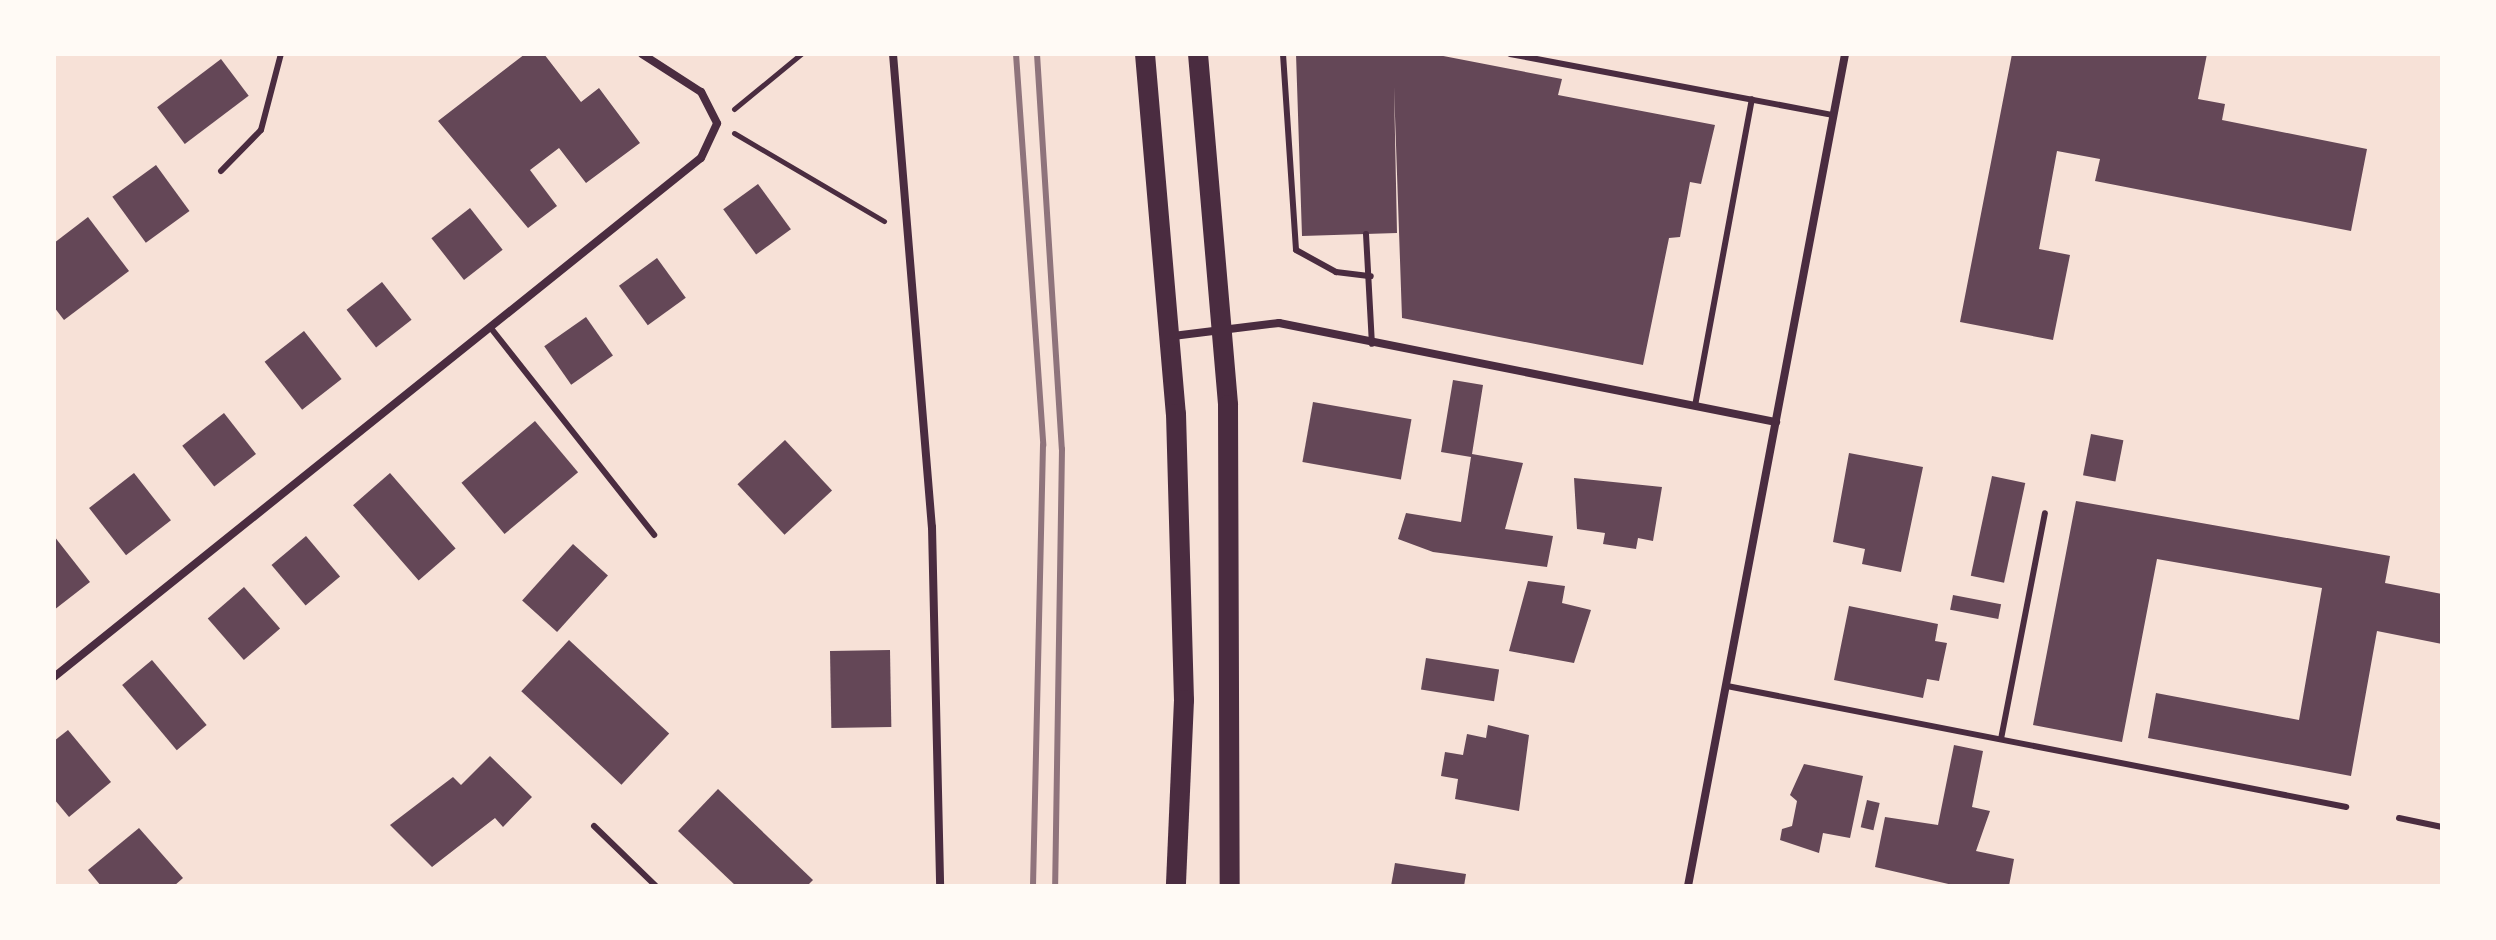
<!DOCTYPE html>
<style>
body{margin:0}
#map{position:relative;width:2496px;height:940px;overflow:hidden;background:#f7e1d7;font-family:"Archivo Narrow",sans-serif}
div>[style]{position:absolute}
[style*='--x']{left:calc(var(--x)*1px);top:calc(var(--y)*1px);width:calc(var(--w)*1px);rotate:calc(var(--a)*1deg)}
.building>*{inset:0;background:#644757;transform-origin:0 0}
.path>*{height:5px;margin:-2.5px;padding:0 2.5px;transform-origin:2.5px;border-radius:2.5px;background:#4a2c40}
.service>*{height:6px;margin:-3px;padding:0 3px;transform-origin:3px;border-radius:3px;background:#4a2c40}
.minor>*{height:8px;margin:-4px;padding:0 4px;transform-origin:4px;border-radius:4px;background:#4a2c40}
.primary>*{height:20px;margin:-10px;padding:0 10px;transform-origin:10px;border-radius:10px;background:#4a2c40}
.rail>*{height:6px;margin:-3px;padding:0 3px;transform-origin:3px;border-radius:3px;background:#8f747c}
span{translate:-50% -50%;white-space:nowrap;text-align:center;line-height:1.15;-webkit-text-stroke:6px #fffaf5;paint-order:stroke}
.frame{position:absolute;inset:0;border:56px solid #fffaf5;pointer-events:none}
</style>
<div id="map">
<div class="building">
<div style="clip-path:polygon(525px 54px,544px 54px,581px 102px,599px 88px,640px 143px,586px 183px,559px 148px,530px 170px,557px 206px,528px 228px,438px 121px)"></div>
<div style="clip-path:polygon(1296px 54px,1433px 54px,1562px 79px,1558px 95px,1715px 125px,1701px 184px,1690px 182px,1680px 237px,1669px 238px,1643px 365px,1402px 318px,1394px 87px,1397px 233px,1302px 236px)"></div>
<div style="clip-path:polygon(2012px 54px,2207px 54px,2198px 99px,2225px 104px,2222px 120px,2367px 149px,2351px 231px,2095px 181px,2100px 159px,2057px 151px,2039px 249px,2070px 255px,2053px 340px,1960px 322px)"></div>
<div style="left:221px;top:59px;width:46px;height:80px;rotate:53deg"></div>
<div style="left:156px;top:165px;width:57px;height:54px;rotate:54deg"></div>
<div style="left:758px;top:184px;width:56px;height:43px;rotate:54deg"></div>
<div style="left:470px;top:208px;width:53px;height:49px;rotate:52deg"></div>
<div style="clip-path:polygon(88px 217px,129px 271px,64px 320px,54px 307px,54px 243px)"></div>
<div style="left:657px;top:258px;width:49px;height:47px;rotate:54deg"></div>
<div style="left:382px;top:282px;width:48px;height:45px;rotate:52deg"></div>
<div style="left:586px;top:317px;width:47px;height:51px;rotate:55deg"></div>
<div style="left:304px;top:331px;width:61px;height:50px;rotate:52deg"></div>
<div style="clip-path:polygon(1453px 380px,1483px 385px,1472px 454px,1523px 463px,1505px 529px,1553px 536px,1547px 567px,1433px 552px,1398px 539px,1406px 513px,1461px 522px,1471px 457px,1441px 452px)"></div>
<div style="left:1313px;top:402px;width:100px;height:61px;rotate:10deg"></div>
<div style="left:224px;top:413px;width:52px;height:53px;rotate:52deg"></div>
<div style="left:535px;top:421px;width:67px;height:96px;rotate:50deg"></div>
<div style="left:2091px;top:434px;width:33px;height:42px;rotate:11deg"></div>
<div style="left:785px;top:440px;width:69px;height:65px;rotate:47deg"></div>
<div style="clip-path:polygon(1849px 453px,1923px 467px,1901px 572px,1862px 564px,1865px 549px,1833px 542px)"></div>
<div style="left:134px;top:473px;width:60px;height:57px;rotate:52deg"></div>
<div style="left:390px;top:473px;width:100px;height:49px;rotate:49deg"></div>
<div style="left:1992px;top:476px;width:34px;height:102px;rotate:12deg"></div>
<div style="clip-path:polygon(1574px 478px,1662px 487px,1653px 541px,1638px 538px,1636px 549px,1603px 544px,1605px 533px,1577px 529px)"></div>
<div style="clip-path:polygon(2076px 501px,2390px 556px,2385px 583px,2442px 594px,2442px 644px,2377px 631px,2351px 776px,2148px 738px,2156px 693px,2299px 720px,2322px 588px,2157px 559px,2122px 742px,2033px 725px)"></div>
<div style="clip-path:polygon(54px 536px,90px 582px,54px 610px)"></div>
<div style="left:306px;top:536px;width:53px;height:45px;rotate:50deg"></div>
<div style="left:573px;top:544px;width:47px;height:76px;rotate:42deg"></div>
<div style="clip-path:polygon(1528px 581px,1565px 586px,1562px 603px,1591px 610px,1574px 663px,1509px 651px)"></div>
<div style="left:244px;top:587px;width:55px;height:48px;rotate:49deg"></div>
<div style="left:1953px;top:595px;width:49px;height:15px;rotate:11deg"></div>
<div style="clip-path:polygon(1849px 606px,1938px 624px,1935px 641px,1947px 643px,1939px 681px,1927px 679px,1923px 698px,1834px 680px)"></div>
<div style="left:569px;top:640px;width:137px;height:70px;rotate:43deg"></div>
<div style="left:890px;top:650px;width:77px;height:60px;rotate:89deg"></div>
<div style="left:1426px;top:658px;width:74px;height:32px;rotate:9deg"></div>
<div style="left:152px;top:660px;width:85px;height:39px;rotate:50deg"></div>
<div style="clip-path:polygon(1488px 725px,1529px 735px,1519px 811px,1455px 799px,1458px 779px,1441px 776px,1445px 752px,1463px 755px,1467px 734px,1486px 738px)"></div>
<div style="clip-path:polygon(68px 730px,111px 782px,69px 817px,54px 799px,54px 741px)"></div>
<div style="clip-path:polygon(1954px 745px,1983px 751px,1972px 807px,1990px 811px,1976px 851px,2014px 859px,2009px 886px,1957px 886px,1875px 867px,1885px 817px,1938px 825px)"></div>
<div style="clip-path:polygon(490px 756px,532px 797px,503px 827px,495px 818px,432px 867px,390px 825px,453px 777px,461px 785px)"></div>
<div style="clip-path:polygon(1804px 764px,1863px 776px,1850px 838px,1823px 833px,1819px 853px,1780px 840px,1782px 829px,1792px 826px,1797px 801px,1790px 795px)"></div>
<div style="clip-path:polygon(718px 789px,813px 880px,807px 886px,736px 886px,678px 831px)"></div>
<div style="left:1867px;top:800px;width:13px;height:28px;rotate:13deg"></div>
<div style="clip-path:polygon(139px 828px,183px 878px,174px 886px,101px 886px,88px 870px)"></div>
<div style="clip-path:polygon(1395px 863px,1466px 874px,1464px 886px,1391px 886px)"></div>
</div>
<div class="path">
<div style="--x:734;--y:109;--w:87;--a:-39.4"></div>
<div style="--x:734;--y:133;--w:174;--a:30.4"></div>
</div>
<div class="service">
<div style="--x:1283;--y:54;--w:196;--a:86.2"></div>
<div style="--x:1296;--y:250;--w:46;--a:28.8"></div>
<div style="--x:1336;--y:272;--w:35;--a:7"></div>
<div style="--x:1510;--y:54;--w:329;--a:10.7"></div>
<div style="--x:221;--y:171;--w:57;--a:-45.7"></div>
<div style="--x:261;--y:130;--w:79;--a:-75.3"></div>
<div style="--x:1366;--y:234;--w:110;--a:86.9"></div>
<div style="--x:490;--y:327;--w:265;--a:51.7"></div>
<div style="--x:1695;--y:406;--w:312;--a:-79.5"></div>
<div style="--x:1727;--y:686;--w:631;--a:11.06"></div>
<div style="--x:2001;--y:739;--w:230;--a:-79"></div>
<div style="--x:2399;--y:818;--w:44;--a:11.8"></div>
<div style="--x:594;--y:826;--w:86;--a:44.1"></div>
</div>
<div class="minor">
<div style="--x:893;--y:54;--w:475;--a:85.3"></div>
<div style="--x:932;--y:527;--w:359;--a:88.7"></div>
<div style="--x:1173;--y:336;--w:107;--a:-7"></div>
<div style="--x:1279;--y:323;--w:507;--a:11.27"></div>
<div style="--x:54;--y:677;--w:829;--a:-38.74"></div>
<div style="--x:701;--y:158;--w:38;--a:-65"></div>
<div style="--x:717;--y:123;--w:35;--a:-117"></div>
<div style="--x:701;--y:92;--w:70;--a:-147.2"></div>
<div style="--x:1688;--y:886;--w:847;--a:-79.31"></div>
</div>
<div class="primary">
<div style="--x:1145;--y:54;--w:361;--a:85.1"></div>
<div style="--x:1176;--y:414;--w:286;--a:88.4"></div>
<div style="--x:1184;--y:700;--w:186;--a:92.5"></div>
<div style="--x:1198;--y:54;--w:352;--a:85.1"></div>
<div style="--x:1228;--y:405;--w:481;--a:89.8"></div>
</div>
<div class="rail">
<div style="--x:1016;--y:54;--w:392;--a:86"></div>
<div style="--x:1043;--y:445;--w:441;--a:91.3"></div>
<div style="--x:1037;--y:54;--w:396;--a:86.4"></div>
<div style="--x:1062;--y:449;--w:437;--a:90.9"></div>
</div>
<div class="frame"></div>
</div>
